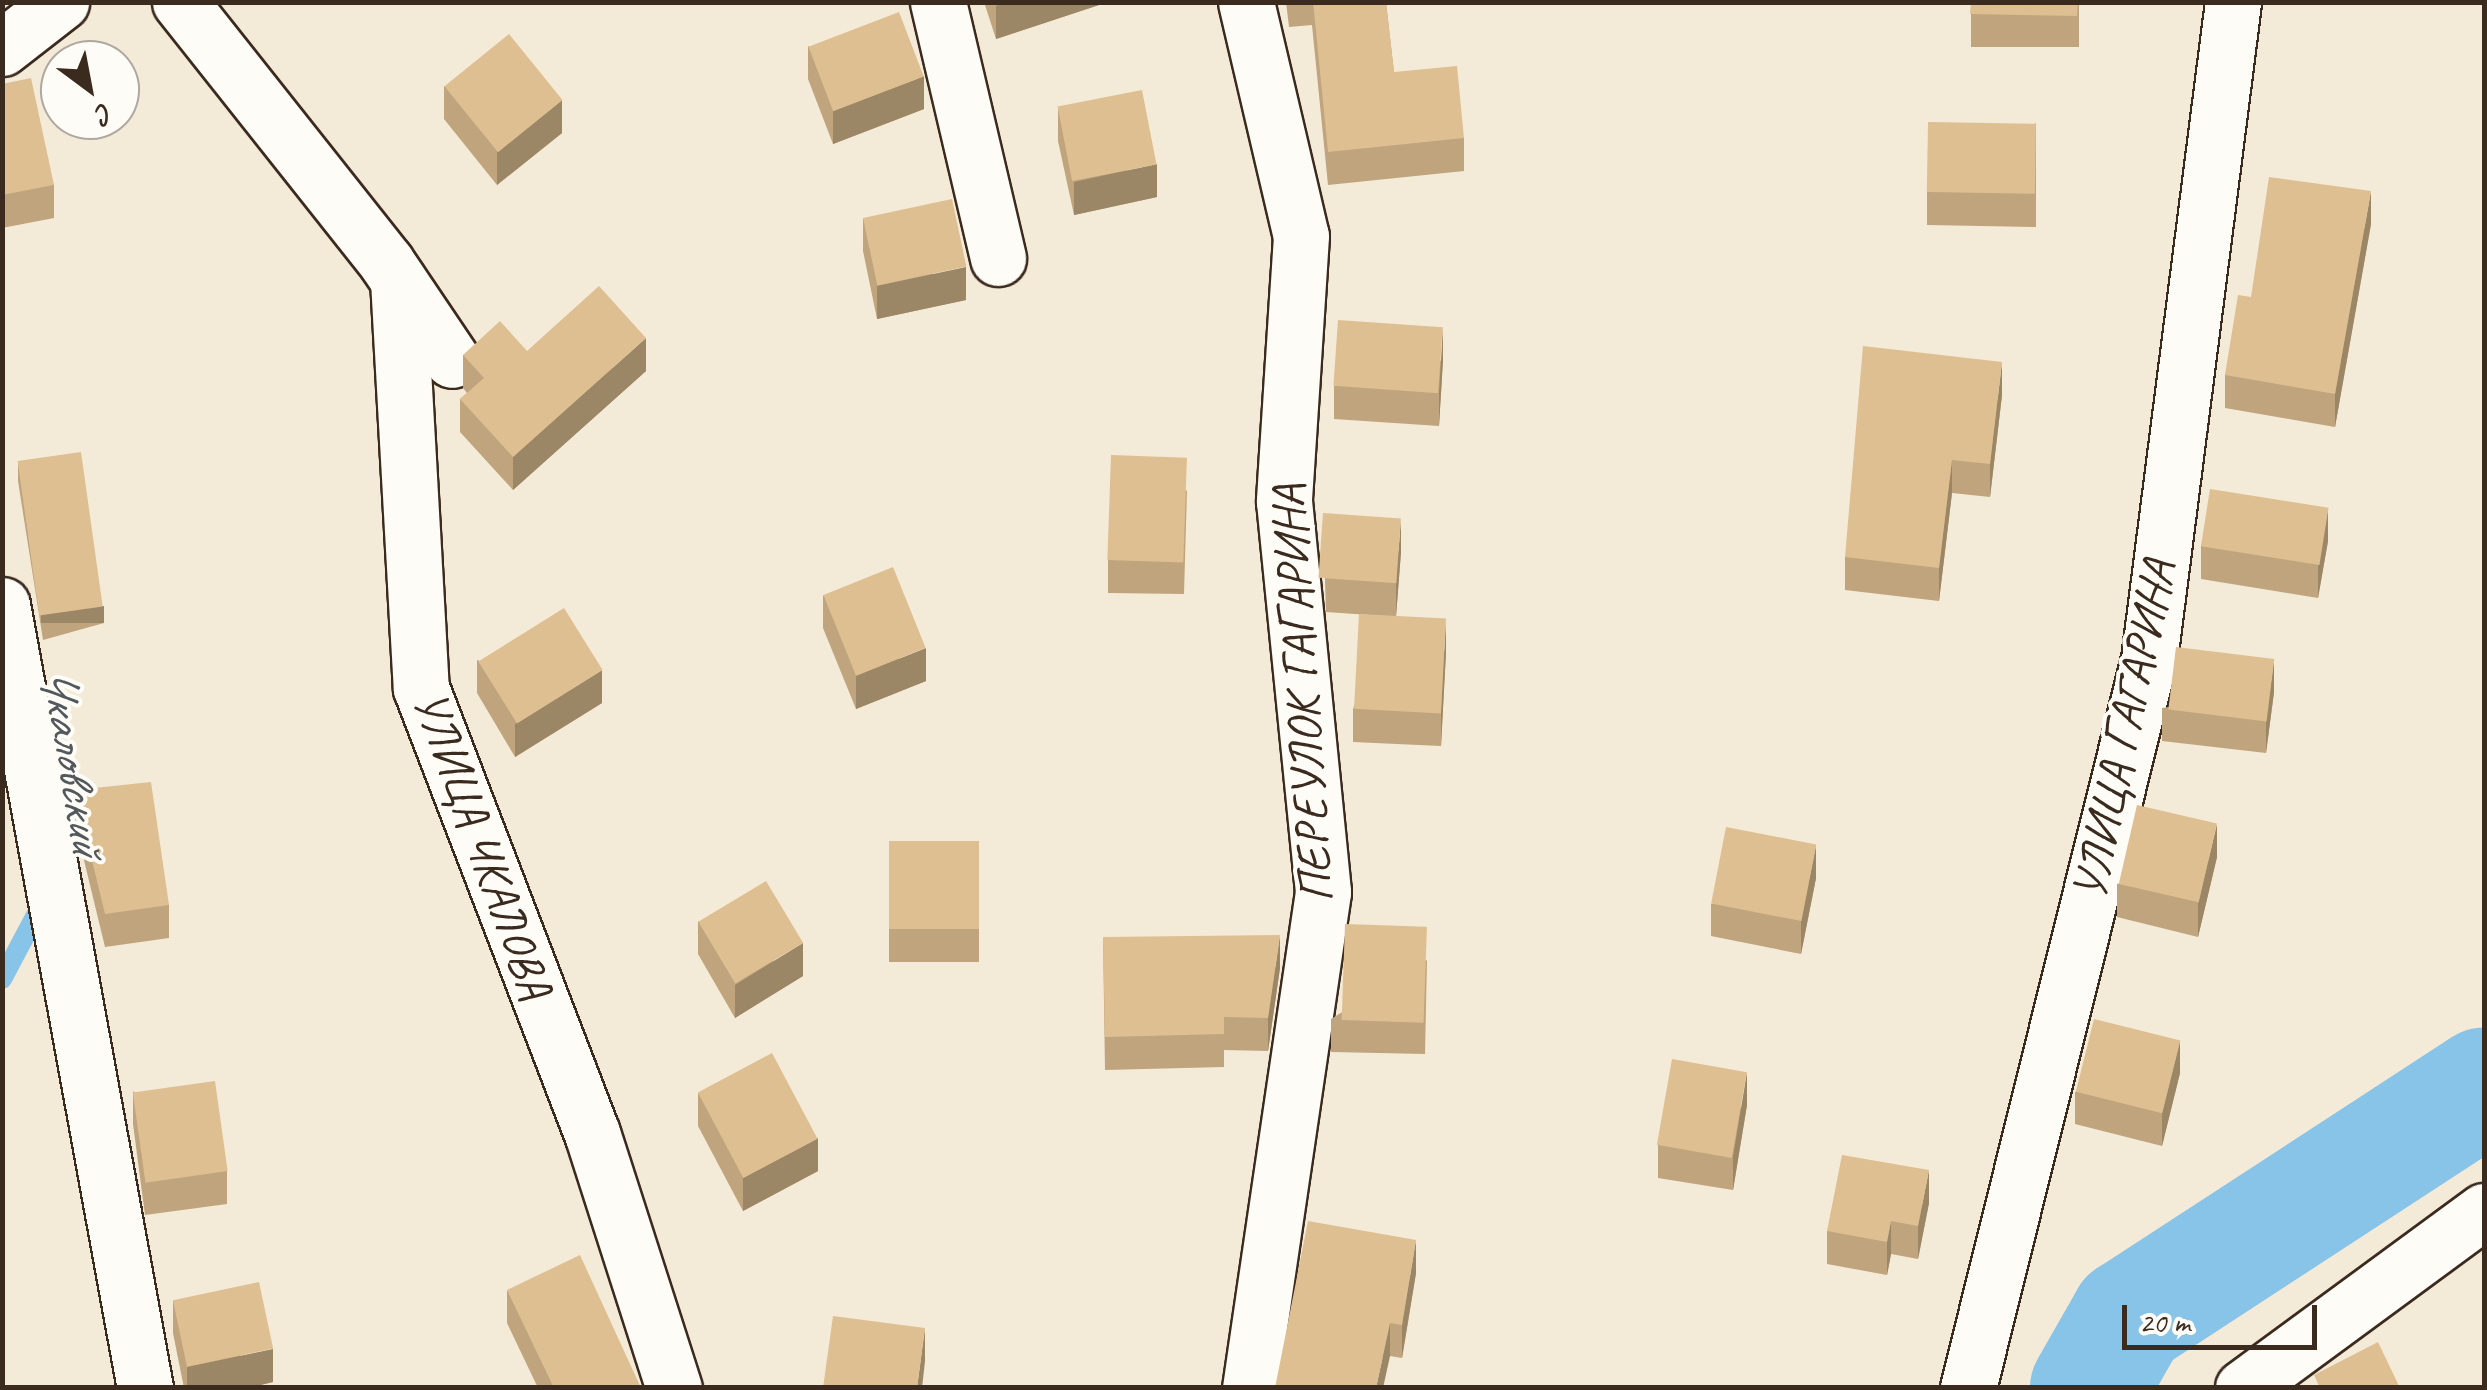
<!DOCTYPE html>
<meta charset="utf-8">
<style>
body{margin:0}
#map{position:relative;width:2487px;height:1390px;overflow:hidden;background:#f4ead8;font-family:Caveat,sans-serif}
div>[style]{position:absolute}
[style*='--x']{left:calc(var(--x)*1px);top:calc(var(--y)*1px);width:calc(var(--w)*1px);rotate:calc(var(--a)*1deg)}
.stream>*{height:20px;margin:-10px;padding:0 10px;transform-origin:10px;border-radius:10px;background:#88c3e8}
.river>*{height:118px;margin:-59px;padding:0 59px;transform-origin:59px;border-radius:59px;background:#88c3e8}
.roads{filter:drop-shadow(2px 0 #3b2a1e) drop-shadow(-2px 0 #3b2a1e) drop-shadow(0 2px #3b2a1e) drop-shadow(0 -2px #3b2a1e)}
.street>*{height:55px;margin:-27.5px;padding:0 27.5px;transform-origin:27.5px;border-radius:27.5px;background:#fdfcf7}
.wall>*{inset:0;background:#bfa47d;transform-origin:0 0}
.shaded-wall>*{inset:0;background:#9b8666;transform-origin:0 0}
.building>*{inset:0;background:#debf91;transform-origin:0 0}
span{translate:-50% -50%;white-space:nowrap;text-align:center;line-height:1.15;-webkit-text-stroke:8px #fdfcf7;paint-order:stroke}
.street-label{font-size:48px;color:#3b2a1e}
.water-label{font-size:50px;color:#52585b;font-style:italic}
.frame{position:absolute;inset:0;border:5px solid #3b2a1e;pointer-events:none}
.north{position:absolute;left:40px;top:40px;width:100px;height:100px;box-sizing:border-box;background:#fdfcf7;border:2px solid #afa8a0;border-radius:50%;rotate:148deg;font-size:28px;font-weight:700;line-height:40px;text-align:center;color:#3b2a1e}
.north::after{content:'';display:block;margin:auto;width:35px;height:45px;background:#3b2a1e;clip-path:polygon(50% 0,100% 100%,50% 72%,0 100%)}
.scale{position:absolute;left:2122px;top:1305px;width:195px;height:45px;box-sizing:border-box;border:5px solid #3b2a1e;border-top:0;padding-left:12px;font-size:30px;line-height:35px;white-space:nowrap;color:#3b2a1e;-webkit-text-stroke:8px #fdfcf7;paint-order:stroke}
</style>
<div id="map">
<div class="stream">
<div style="--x:2;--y:979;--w:89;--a:-62"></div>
</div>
<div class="river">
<div style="--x:2089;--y:1388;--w:81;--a:-60.3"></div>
<div style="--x:2129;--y:1318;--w:424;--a:-33.1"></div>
</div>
<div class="roads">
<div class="street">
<div style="--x:180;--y:2;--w:332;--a:51.6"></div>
<div style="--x:386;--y:262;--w:118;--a:56"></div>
<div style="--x:938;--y:2;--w:263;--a:76.8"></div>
<div style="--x:1246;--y:2;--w:240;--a:76.8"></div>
<div style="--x:1301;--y:236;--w:266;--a:93.7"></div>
<div style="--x:1284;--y:501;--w:393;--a:84.3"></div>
<div style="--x:1323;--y:892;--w:501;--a:98.37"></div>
<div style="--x:2;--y:48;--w:75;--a:-37.9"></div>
<div style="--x:398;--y:280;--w:409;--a:86.8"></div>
<div style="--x:421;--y:688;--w:477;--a:69"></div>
<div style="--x:592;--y:1133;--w:268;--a:72.2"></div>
<div style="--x:2;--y:605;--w:796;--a:79.65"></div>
<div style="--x:1968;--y:1388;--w:751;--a:-76.06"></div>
<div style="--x:2149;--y:659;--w:662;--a:-82.71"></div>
<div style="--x:2243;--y:1388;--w:299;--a:-36.3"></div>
</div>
</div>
<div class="wall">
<div style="clip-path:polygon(984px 2px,1099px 2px,1099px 5px,996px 39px)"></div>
<div style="clip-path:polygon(1286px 2px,1386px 2px,1394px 72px,1464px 138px,1464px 171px,1328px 185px,1312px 25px,1289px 27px)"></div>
<div style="left:1971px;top:2px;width:108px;height:45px"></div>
<div style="clip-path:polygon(808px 46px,924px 109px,833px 144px,808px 79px)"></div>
<div style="clip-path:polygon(2px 84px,54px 185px,54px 218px,2px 228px)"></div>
<div style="clip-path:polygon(444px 86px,562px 133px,497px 185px,444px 119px)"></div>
<div style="clip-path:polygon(1058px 108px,1157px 197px,1074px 215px,1058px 141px)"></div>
<div style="clip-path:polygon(2036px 123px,2036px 227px,1927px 225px,1927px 192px)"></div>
<div style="clip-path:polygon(863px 218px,966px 300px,877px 319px,863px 251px)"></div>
<div style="clip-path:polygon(2371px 224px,2335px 427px,2225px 408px,2225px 375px,2251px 297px)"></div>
<div style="clip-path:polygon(463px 355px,646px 371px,513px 490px,460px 432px,460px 399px,467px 393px,463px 388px)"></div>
<div style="clip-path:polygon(1443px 360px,1439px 426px,1334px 419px,1334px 386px)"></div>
<div style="clip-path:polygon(2002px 395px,1990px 497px,1952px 493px,1939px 601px,1845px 590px,1845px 557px)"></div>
<div style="clip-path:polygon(18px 463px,104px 623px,43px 640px,18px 481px)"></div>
<div style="clip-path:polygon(1187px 490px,1184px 594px,1108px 593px,1108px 560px)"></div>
<div style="clip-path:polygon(1323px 513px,1401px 552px,1396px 616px,1446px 652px,1441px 746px,1353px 742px,1353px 709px,1384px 616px,1326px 612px)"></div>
<div style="clip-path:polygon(2328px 541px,2318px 598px,2201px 579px,2201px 546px)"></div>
<div style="clip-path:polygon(823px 595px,926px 681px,856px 709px,823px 628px)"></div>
<div style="clip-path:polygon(477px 660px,602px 703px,515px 757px,477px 693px)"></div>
<div style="clip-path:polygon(2274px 692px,2266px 753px,2162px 741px,2162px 708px)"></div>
<div style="clip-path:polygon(75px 790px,169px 905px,169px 938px,105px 947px,75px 823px)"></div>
<div style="left:889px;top:841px;width:90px;height:121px"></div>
<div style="clip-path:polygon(2217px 857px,2198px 937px,2117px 917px,2117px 884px)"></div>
<div style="clip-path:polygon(1816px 878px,1801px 954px,1711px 936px,1711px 904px)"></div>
<div style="clip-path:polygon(698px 921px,803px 976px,735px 1018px,698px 954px)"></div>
<div style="clip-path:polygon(1103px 937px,1280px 968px,1268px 1051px,1224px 1050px,1224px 1067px,1105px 1070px)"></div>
<div style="clip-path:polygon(1427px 960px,1425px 1054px,1331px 1052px,1331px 1019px)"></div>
<div style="clip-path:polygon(2180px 1073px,2162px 1146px,2075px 1124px,2075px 1092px)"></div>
<div style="clip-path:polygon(133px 1091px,227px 1171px,227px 1204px,145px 1215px,133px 1124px)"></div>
<div style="clip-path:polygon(698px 1093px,818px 1171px,743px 1211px,698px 1126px)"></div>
<div style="clip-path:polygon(1747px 1105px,1733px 1190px,1658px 1178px,1658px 1145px)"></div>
<div style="clip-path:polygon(1929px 1203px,1918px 1259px,1891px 1254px,1887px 1275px,1827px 1264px,1827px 1231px)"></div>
<div style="clip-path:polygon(1416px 1273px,1402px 1358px,1390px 1356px,1275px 1388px)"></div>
<div style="clip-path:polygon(507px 1290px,641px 1388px,538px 1388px,507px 1323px)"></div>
<div style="clip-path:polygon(173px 1300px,273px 1382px,248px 1388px,184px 1388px,173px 1333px)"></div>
</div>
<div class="shaded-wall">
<div style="clip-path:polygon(1007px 2px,1099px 2px,1099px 5px,996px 39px,996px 6px)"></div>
<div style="clip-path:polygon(924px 76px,924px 109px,833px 144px,833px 111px)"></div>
<div style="clip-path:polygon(562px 100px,562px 133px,497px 185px,497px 152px)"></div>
<div style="clip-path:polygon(1157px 164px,1157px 197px,1074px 215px,1074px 182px)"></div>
<div style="clip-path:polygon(2371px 191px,2371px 224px,2335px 427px,2335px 394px)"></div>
<div style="clip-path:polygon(966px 267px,966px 300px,877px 319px,877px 286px)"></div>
<div style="clip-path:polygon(1443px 327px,1443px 360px,1439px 426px,1439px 393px)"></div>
<div style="clip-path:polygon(646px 338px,646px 371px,513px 490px,513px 457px)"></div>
<div style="clip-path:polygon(2002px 362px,2002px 395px,1990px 497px,1990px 464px)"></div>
<div style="clip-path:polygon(1952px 460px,1952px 493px,1939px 601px,1939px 568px)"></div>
<div style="clip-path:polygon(2328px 508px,2328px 541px,2318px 598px,2318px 566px)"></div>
<div style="clip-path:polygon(1401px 519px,1401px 552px,1396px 617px,1396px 584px)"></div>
<div style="left:104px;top:606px;width:17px;height:63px;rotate:90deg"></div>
<div style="clip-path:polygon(1446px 619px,1446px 652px,1441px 746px,1441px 713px)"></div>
<div style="clip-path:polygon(926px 648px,926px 681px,856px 709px,856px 676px)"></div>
<div style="clip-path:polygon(2274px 659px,2274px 692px,2266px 753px,2266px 720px)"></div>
<div style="clip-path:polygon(602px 670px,602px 703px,515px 757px,515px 724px)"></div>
<div style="clip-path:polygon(2217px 824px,2217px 857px,2198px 937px,2198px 904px)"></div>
<div style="clip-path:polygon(1816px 845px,1816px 878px,1801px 954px,1801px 921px)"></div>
<div style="clip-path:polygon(1280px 935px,1280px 968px,1268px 1051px,1268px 1018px)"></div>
<div style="clip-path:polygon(803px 943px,803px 976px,735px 1018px,735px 985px)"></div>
<div style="clip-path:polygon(2180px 1040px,2180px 1073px,2162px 1146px,2162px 1113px)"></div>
<div style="clip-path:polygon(1747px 1072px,1747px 1105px,1733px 1190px,1733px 1157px)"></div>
<div style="clip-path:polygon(818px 1138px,818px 1171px,743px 1211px,743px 1178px)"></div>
<div style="clip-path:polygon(1929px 1170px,1929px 1203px,1918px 1259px,1918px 1226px)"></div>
<div style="clip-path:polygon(1891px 1221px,1891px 1254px,1887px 1275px,1887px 1242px)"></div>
<div style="clip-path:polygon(1416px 1240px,1416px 1273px,1402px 1358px,1402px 1325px)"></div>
<div style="clip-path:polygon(1390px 1323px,1390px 1356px,1383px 1388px,1376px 1388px)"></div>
<div style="clip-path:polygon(925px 1328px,925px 1361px,922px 1388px,917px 1388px)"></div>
<div style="clip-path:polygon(273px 1349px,273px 1382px,248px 1388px,187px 1388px,187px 1367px)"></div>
</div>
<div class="building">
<div style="clip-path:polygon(1313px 2px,1386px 2px,1394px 72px,1457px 66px,1464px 138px,1328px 152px)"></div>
<div style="clip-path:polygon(1971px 2px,2078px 2px,2077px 16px,1970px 14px)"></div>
<div style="left:899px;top:12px;width:69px;height:97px;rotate:69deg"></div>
<div style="left:509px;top:34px;width:85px;height:83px;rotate:51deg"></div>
<div style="clip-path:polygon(31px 78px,54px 185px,2px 195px,2px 84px)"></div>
<div style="left:1142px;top:90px;width:76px;height:86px;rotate:79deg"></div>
<div style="left:1928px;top:122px;width:108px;height:70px;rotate:1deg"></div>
<div style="clip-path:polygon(2269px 177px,2371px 191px,2335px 394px,2225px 375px,2238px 295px,2251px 297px)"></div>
<div style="left:952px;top:199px;width:69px;height:91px;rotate:78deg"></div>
<div style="clip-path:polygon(599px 286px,646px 338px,513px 457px,460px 399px,484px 378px,463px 355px,500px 321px,527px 351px)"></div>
<div style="left:1338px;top:320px;width:105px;height:66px;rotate:4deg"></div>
<div style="clip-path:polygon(1863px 346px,2002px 362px,1990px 464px,1952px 460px,1939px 568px,1845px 557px)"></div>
<div style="left:81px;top:452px;width:156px;height:64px;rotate:82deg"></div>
<div style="left:1111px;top:455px;width:76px;height:105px;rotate:2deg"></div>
<div style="left:2210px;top:489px;width:120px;height:58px;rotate:9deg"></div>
<div style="left:1323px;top:513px;width:78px;height:65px;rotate:4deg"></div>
<div style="left:893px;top:567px;width:87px;height:75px;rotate:68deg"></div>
<div style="left:564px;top:608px;width:73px;height:101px;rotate:58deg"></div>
<div style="left:1359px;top:614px;width:87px;height:95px;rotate:3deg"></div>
<div style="left:2176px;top:647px;width:99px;height:63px;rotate:7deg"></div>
<div style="clip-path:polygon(151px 782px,169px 905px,105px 914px,75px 790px)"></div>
<div style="left:2137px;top:805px;width:82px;height:81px;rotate:13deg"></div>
<div style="left:1726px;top:827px;width:92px;height:78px;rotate:11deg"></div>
<div style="left:889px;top:841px;width:90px;height:88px"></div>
<div style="left:766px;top:881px;width:72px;height:79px;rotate:59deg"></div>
<div style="left:1345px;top:924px;width:82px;height:96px;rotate:2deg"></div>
<div style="clip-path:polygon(1280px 935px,1268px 1018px,1224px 1017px,1224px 1034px,1105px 1037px,1103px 937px)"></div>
<div style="left:2094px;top:1019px;width:89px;height:75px;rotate:14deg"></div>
<div style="left:772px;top:1053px;width:97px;height:84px;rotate:62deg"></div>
<div style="left:1672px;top:1059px;width:76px;height:87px;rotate:10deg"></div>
<div style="left:215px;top:1081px;width:91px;height:83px;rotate:82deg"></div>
<div style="clip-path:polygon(1842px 1155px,1929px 1170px,1918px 1226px,1891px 1221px,1887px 1242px,1827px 1231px)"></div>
<div style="clip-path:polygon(1308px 1221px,1416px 1240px,1402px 1325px,1390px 1323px,1376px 1388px,1275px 1388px)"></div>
<div style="clip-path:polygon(580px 1255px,641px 1388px,554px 1388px,507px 1290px)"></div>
<div style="left:259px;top:1282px;width:68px;height:88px;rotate:78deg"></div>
<div style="clip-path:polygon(833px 1316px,925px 1328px,917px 1388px,823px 1388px)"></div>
<div style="clip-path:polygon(2378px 1342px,2400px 1388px,2320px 1388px,2314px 1375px)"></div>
</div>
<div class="street-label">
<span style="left:1302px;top:694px;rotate:-94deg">ПЕРЕУЛОК ГАГАРИНА</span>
<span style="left:2124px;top:730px;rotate:-78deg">УЛИЦА ГАГАРИНА</span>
<span style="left:483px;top:845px;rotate:70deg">УЛИЦА ЧКАЛОВА</span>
</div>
<div class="water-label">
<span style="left:73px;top:760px;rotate:80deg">Чкаловский</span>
</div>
<div class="frame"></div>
<div class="north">С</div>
<div class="scale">20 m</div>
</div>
